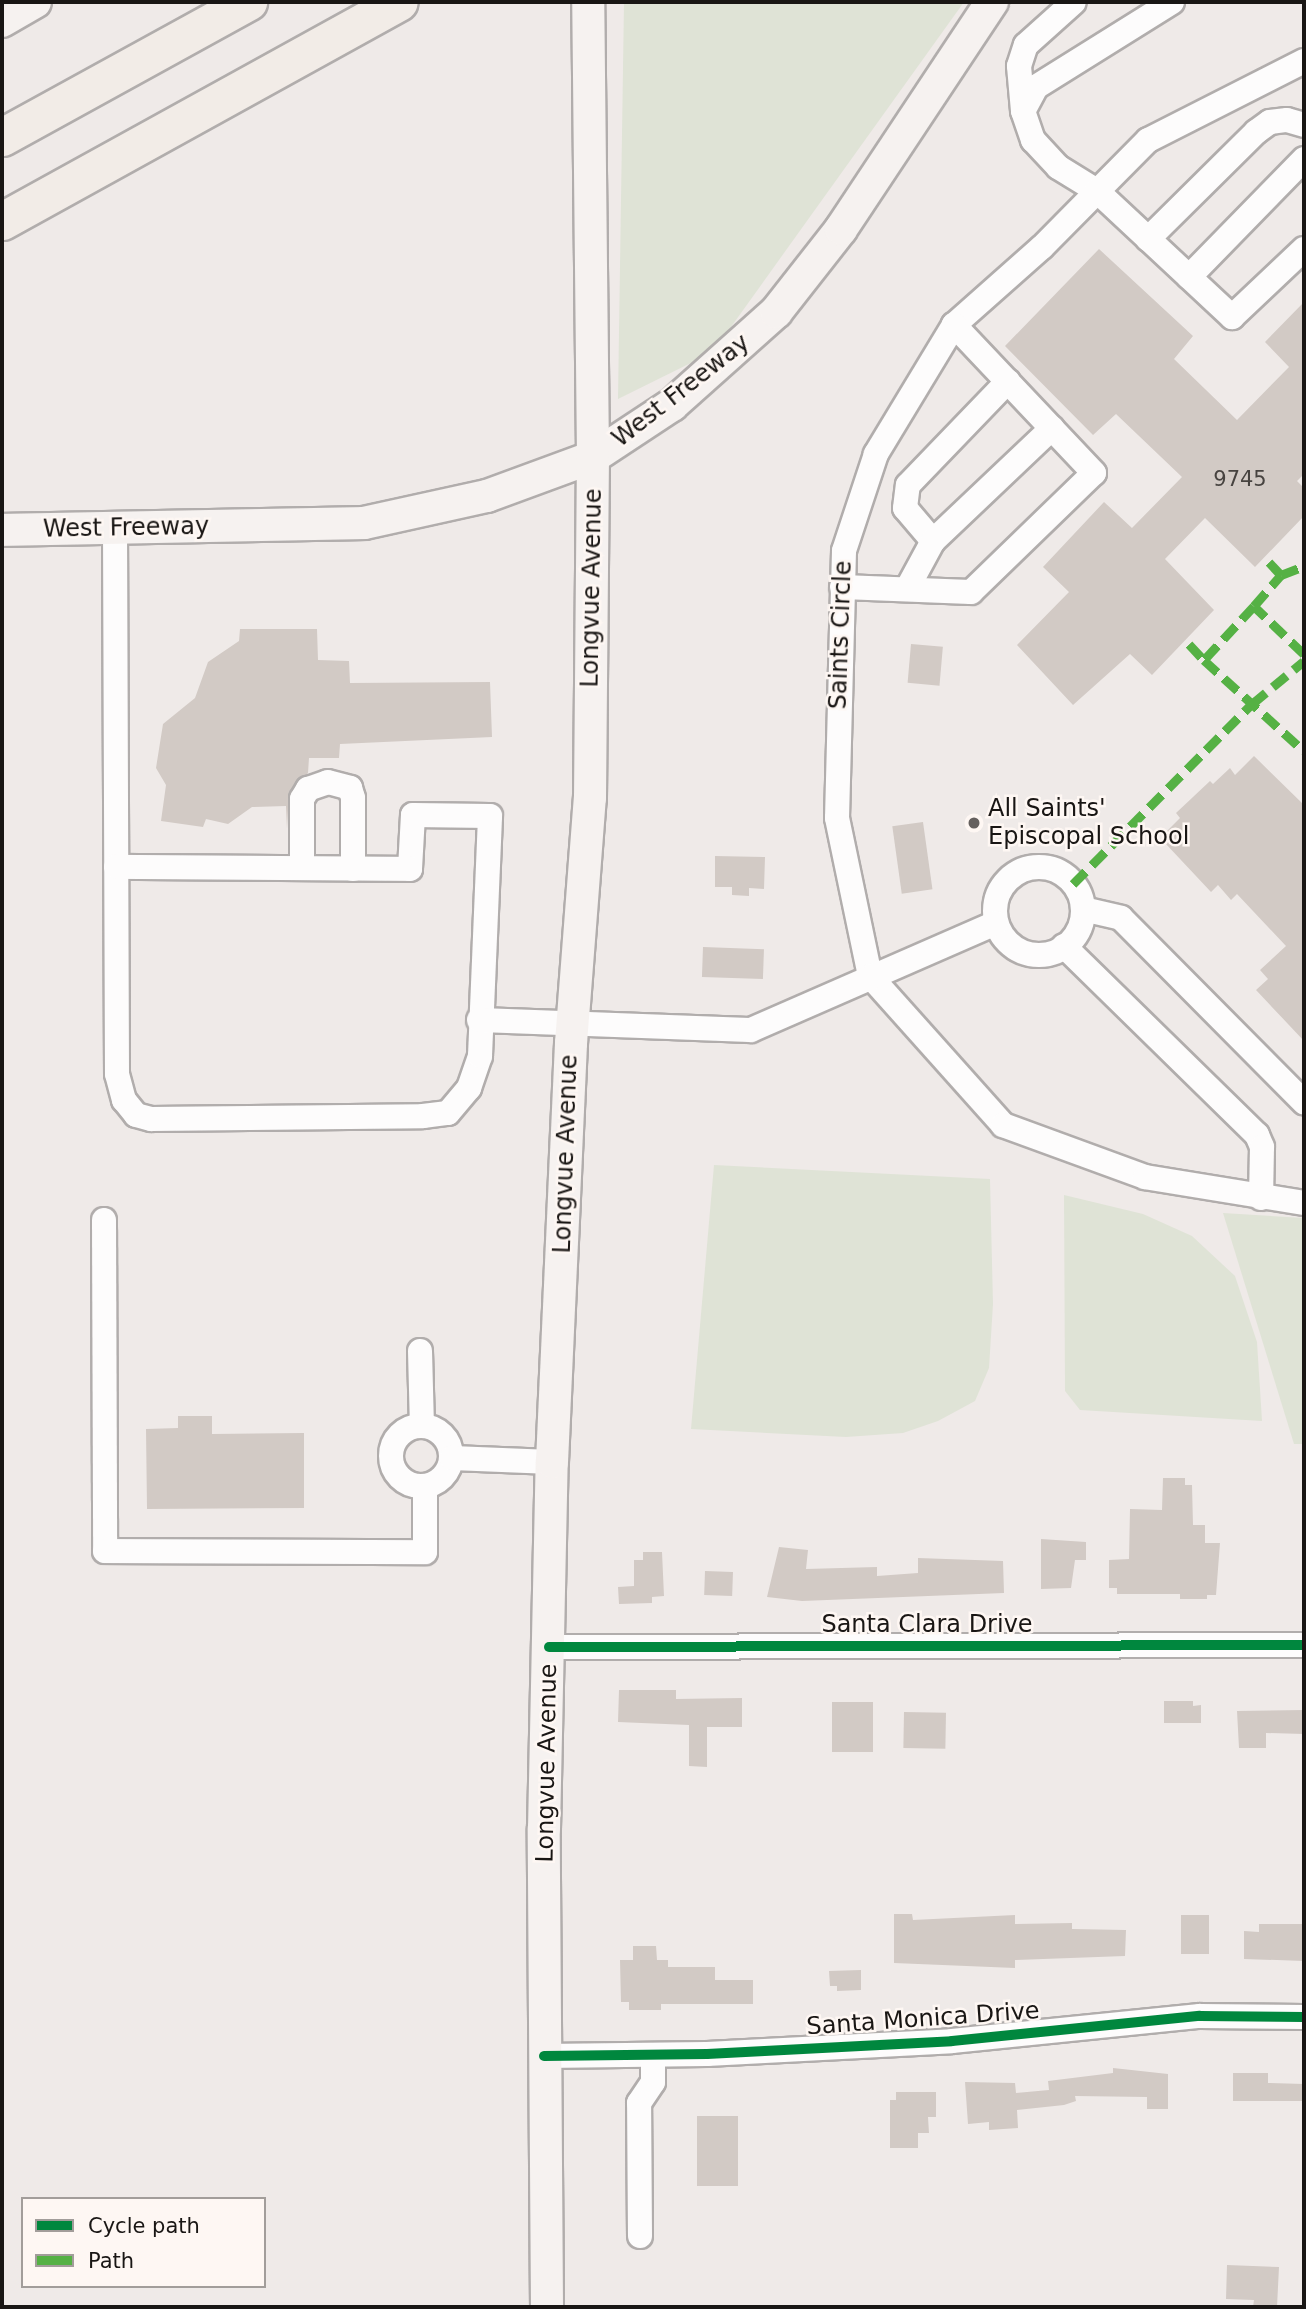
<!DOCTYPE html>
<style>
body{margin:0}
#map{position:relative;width:1306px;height:2309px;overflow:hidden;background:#efeae8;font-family:"DejaVu Sans",sans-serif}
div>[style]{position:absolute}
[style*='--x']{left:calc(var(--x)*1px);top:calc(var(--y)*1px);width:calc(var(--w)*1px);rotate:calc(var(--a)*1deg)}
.green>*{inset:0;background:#dfe3d6}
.building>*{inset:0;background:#d2cac5;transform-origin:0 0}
.roads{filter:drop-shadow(2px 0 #b1adac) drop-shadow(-2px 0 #b1adac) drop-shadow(0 2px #b1adac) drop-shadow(0 -2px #b1adac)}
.minor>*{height:24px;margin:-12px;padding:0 12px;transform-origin:12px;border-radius:12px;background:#fdfcfc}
.minor>.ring{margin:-12px;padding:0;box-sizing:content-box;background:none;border:24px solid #fdfcfc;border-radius:50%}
.major>*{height:32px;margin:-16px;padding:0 16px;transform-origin:16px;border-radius:16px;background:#f6f2f0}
.highway>*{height:37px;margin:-18.5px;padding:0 18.5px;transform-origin:18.5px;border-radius:18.5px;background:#f2ece7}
.quiet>*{height:9px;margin-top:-4.5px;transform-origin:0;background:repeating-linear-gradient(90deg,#55b144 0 18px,transparent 0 27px)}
.cycleway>*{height:10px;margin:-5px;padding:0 5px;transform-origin:5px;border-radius:5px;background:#00873e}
.dots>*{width:19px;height:19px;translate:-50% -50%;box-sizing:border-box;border:4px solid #fef7f3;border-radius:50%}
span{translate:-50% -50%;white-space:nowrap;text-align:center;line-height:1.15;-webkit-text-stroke:5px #fef7f3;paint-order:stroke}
.number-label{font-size:21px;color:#474340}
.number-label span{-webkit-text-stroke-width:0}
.street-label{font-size:24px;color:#191614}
.poi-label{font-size:24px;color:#191614}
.left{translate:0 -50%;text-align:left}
.frame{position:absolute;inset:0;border:4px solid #191614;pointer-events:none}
.legend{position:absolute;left:21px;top:2197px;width:245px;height:91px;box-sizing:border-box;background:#fef7f3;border:2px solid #a29d9a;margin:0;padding:9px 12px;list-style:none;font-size:21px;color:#191614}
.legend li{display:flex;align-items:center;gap:14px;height:35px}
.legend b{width:35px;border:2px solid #a29d9a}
</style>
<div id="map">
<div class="green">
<div style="clip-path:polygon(624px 2px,964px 2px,713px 352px,618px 399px)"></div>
<div style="clip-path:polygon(714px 1165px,990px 1179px,993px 1304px,989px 1368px,975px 1401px,938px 1421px,903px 1433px,846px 1437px,691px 1429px)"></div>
<div style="clip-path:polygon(1064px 1195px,1143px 1214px,1192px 1236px,1235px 1276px,1257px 1342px,1262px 1421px,1080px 1410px,1065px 1391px)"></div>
<div style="clip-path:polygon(1223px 1213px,1304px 1218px,1304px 1444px,1294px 1444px)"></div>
</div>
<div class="building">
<div style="clip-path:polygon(1099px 249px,1193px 336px,1174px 359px,1237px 420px,1289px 367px,1265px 342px,1304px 302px,1304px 474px,1297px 481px,1304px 488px,1304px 516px,1255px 567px,1205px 518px,1165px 559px,1214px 610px,1152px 675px,1130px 654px,1073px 705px,1017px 645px,1069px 592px,1043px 567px,1104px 502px,1132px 528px,1182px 477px,1116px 414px,1093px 435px,1005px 346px)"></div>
<div style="clip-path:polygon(240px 629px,317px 629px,318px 660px,349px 661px,350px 683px,490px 682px,492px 737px,340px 744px,339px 758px,309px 758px,308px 773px,289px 792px,287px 829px,286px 806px,252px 807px,228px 824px,206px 819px,203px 827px,161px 821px,166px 785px,156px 768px,163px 724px,195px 698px,208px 662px,239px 641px)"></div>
<div style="left:911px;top:644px;width:32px;height:39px;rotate:5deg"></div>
<div style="clip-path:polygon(1254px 756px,1304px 805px,1304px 1041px,1256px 990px,1268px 979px,1260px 970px,1286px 946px,1237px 894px,1231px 900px,1218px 885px,1211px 892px,1165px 843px,1172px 837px,1167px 831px,1180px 818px,1176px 813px,1210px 781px,1213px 784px,1230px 768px,1235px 775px)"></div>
<div style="left:923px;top:822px;width:68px;height:31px;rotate:82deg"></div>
<div style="clip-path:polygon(715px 856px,765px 857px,764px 889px,749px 888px,749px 896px,732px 895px,732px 887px,715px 887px)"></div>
<div style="left:703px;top:947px;width:61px;height:30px;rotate:2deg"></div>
<div style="clip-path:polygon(178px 1416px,212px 1416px,212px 1434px,304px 1433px,304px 1508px,147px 1509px,146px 1429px,178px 1428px)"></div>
<div style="clip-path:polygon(1163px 1478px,1185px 1478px,1185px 1485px,1192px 1485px,1193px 1525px,1205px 1525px,1205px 1543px,1220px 1543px,1216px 1595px,1207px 1595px,1207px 1599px,1180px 1599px,1180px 1594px,1117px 1594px,1117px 1588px,1109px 1588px,1109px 1560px,1129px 1559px,1130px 1509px,1162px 1510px)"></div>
<div style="clip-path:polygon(1041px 1539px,1086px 1542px,1086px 1560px,1075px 1560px,1071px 1588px,1041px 1589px)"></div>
<div style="clip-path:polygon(779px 1547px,808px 1550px,806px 1569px,877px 1567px,877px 1576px,918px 1573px,918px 1558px,1003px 1561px,1004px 1593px,802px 1601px,767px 1597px)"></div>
<div style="clip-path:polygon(643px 1552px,662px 1552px,664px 1596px,652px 1597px,652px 1603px,619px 1604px,618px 1587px,634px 1586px,634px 1560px,643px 1560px)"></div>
<div style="left:705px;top:1571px;width:28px;height:24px;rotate:2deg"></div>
<div style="clip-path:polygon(619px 1690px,676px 1690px,676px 1699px,742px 1698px,742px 1727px,707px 1727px,707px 1767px,689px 1766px,689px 1725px,618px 1722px)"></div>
<div style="clip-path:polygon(1164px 1701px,1193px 1701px,1193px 1706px,1201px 1705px,1201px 1723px,1164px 1723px)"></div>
<div style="left:873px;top:1702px;width:50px;height:41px;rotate:90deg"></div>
<div style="clip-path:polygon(1304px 1710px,1304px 1734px,1266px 1733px,1266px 1748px,1239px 1748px,1237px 1711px)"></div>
<div style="left:904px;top:1712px;width:42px;height:36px;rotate:1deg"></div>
<div style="clip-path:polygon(894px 1914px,912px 1914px,913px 1920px,1015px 1915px,1015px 1924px,1072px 1923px,1072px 1929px,1126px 1930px,1125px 1956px,1015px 1960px,1015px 1968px,894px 1963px)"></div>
<div style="left:1181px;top:1915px;width:28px;height:39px"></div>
<div style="clip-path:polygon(1259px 1924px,1304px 1924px,1304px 1961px,1244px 1959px,1244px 1931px,1259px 1932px)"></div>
<div style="clip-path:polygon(633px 1946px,656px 1946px,657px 1960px,668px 1960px,668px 1967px,715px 1967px,715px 1980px,753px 1980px,753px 2004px,661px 2004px,661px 2010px,629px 2010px,629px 2002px,621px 2002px,620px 1960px,633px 1960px)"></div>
<div style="clip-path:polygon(861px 1970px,861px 1990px,837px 1991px,837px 1986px,830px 1986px,829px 1971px)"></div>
<div style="clip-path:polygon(1113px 2068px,1168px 2074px,1168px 2109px,1147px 2109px,1147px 2097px,1075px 2096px,1076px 2101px,1064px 2105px,1017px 2110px,1018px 2128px,989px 2130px,989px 2122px,968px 2124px,965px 2082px,1015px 2083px,1016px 2093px,1049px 2090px,1048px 2081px,1113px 2073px)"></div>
<div style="clip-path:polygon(1233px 2073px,1268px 2073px,1268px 2083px,1304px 2084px,1304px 2101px,1233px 2101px)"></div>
<div style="clip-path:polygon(896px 2092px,936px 2092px,936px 2117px,928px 2117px,929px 2133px,918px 2133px,918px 2148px,890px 2148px,890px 2100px,896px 2100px)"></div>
<div style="left:697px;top:2116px;width:41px;height:70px"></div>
<div style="clip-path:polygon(1227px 2265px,1279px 2267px,1277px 2307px,1253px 2307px,1254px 2300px,1226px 2299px)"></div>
</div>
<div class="roads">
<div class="minor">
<div style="--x:1172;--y:2;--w:160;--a:148"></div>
<div style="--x:1036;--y:87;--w:27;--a:118"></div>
<div style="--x:1023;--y:111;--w:31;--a:71"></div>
<div style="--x:1033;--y:140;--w:37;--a:47"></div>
<div style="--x:1058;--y:167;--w:46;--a:31.6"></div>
<div style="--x:1097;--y:191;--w:185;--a:43"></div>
<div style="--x:1232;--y:317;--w:99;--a:-43.4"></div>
<div style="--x:1304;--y:61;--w:175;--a:153.1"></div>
<div style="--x:1148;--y:140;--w:151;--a:134.7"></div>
<div style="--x:1042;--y:247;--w:118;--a:138.4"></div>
<div style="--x:954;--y:325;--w:151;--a:121.2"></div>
<div style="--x:876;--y:454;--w:102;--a:108.3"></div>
<div style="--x:844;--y:551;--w:267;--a:91.5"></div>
<div style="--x:837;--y:818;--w:161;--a:78.2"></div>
<div style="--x:870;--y:976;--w:200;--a:48.2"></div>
<div style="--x:1003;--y:1125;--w:151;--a:20.1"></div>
<div style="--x:1145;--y:1177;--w:161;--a:9.3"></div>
<div style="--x:1023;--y:111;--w:45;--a:-95.1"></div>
<div style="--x:1019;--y:66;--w:22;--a:-72"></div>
<div style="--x:1026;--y:45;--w:64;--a:-41.9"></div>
<div style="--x:1148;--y:239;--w:152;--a:-44.7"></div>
<div style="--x:1256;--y:132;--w:17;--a:-36"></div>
<div style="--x:1270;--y:122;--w:17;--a:-7"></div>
<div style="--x:1287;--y:120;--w:18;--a:16"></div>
<div style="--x:1189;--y:277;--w:165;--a:-45.7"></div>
<div style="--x:115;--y:528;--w:546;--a:89.79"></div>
<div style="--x:117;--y:1074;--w:27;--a:75"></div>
<div style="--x:124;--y:1100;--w:19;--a:51"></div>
<div style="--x:136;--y:1115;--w:16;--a:15"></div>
<div style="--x:151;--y:1119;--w:272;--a:-0.6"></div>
<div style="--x:423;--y:1116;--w:25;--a:-7"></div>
<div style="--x:448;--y:1113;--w:33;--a:-50"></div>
<div style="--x:469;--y:1088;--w:34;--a:-71"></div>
<div style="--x:480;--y:1056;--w:240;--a:-87.6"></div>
<div style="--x:490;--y:816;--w:77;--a:-179.3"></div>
<div style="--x:413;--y:815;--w:54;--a:93.2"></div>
<div style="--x:410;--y:869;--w:294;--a:-179.6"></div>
<div style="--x:933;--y:541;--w:43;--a:-130.3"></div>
<div style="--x:905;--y:508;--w:23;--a:-83"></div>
<div style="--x:908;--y:485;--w:144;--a:-46.1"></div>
<div style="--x:842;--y:587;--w:129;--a:2.2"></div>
<div style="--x:971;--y:592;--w:171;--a:-44.1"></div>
<div style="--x:1094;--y:473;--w:204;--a:-133.4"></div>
<div style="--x:907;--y:589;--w:55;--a:-61.6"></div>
<div style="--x:933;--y:541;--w:164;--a:-43.5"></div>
<div class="ring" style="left:995px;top:867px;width:64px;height:64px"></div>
<div style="--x:302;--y:868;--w:69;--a:-90"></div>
<div style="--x:302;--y:799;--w:12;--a:-59"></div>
<div style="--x:308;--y:789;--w:21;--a:-19"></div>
<div style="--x:328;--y:782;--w:23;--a:15"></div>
<div style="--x:350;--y:788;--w:10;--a:73"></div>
<div style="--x:353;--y:798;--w:71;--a:90"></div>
<div style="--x:1083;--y:909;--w:39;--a:13"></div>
<div style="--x:1121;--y:918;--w:260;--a:45.2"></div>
<div style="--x:1064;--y:946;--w:270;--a:44.4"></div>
<div style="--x:1257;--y:1135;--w:13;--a:67"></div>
<div style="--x:1262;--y:1147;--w:51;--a:91.1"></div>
<div style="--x:479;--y:1020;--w:272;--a:2.1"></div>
<div style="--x:751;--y:1030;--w:267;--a:-23.6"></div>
<div style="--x:104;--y:1220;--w:331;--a:89.8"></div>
<div style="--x:105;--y:1551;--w:320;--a:0.2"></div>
<div style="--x:425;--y:1552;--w:66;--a:-90"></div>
<div style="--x:420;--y:1351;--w:74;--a:88.5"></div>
<div class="ring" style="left:391px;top:1426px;width:36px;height:36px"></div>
<div style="--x:452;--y:1458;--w:100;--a:2.3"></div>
<div style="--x:549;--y:1647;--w:755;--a:-0.15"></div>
<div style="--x:544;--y:2056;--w:163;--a:-0.7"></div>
<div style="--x:707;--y:2054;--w:245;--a:-3"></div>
<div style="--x:952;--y:2041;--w:249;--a:-5.8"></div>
<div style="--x:1200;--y:2016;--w:104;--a:0.6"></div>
<div style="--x:640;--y:2236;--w:133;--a:-90.4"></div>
<div style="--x:639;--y:2103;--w:25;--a:-56"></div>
<div style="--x:653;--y:2082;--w:27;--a:-90"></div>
</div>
<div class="major">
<div style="--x:2;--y:21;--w:38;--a:-30"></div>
<div style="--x:2;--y:530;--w:362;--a:-1.1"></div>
<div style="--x:364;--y:523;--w:126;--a:-12.4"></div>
<div style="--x:487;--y:496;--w:113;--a:-20.2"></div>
<div style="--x:593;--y:457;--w:95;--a:-33.4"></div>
<div style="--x:672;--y:405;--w:140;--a:-41.8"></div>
<div style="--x:776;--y:312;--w:105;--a:-51.9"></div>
<div style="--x:841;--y:229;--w:273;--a:-56.4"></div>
<div style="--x:547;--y:2307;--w:478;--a:-90.4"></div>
<div style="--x:544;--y:1829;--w:367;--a:-88.8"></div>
<div style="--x:552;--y:1462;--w:419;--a:-87.4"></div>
<div style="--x:571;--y:1043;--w:246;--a:-85.6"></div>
<div style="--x:590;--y:798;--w:341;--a:-89.5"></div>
<div style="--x:593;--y:457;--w:455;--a:-90.6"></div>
</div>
<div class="highway">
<div style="--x:2;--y:137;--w:281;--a:-28.8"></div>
<div style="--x:2;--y:221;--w:453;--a:-28.9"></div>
</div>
</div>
<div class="quiet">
<div style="--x:1269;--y:562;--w:18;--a:47"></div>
<div style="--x:1254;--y:606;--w:41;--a:-48.9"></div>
<div style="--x:1281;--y:575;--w:25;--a:-21"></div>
<div style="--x:1189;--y:644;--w:22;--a:47"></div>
<div style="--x:1304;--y:654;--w:69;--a:-136.2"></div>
<div style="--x:1254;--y:606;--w:74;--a:132.8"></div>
<div style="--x:1204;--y:660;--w:135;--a:42.3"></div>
<div style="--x:1073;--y:884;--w:254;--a:-45.2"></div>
<div style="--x:1252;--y:704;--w:67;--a:-39.6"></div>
</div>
<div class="cycleway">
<div style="--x:549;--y:1647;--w:755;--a:-0.15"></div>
<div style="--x:544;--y:2056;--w:163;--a:-0.7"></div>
<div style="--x:707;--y:2054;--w:245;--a:-3"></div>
<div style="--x:952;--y:2041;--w:249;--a:-5.8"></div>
<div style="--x:1200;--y:2016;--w:104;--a:0.6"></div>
</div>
<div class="dots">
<div style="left:974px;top:823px;background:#64605e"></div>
</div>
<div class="number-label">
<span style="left:1240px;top:479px">9745</span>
</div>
<div class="street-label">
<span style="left:681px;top:391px;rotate:-38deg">West Freeway</span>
<span style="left:126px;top:528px;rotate:-1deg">West Freeway</span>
<span style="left:592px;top:588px;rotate:-89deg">Longvue Avenue</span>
<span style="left:841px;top:635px;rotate:-88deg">Saints Circle</span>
<span style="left:566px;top:1154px;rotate:-88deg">Longvue Avenue</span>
<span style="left:927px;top:1625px">Santa Clara Drive</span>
<span style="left:547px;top:1763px;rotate:-89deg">Longvue Avenue</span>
<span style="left:923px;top:2019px;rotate:-4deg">Santa Monica Drive</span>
</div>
<div class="poi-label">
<span class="left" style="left:988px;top:823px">All Saints'<br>Episcopal School</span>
</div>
<div class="frame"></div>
<ul class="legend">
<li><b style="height:9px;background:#00873e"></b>Cycle path</li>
<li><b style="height:9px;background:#55b144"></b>Path</li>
</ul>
</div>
